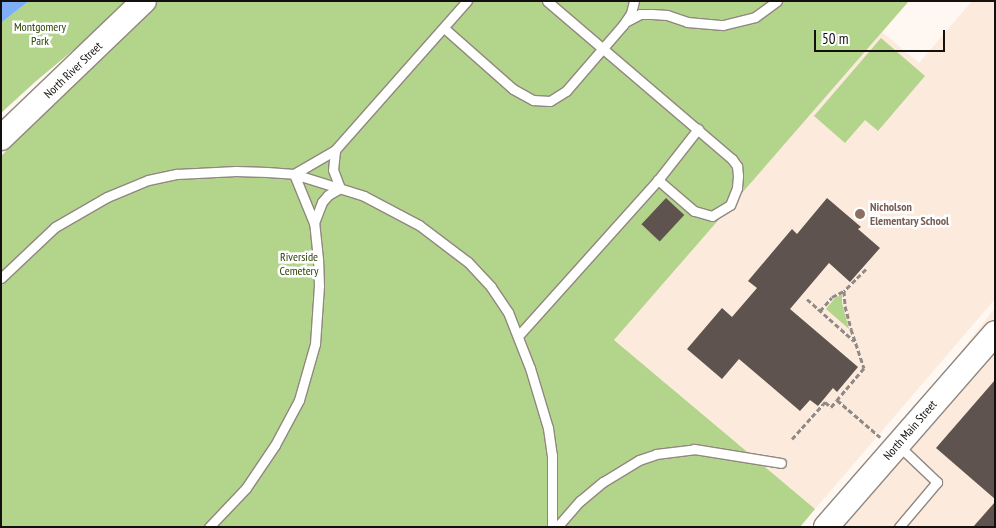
<!DOCTYPE html>
<style>
body{margin:0}
#map{position:relative;width:996px;height:528px;overflow:hidden;background:#fef7f2;font-family:"PT Sans Narrow",sans-serif}
div>[style]{position:absolute}
[style*='--x']{left:calc(var(--x)*1px);top:calc(var(--y)*1px);width:calc(var(--w)*1px);rotate:calc(var(--a)*1deg)}
.built>*{inset:0;background:#fcebdd}
.green>*{inset:0;background:#b3d48b}
.water>*{inset:0;background:#7daef6}
.building>*{inset:0;background:#5e534e;transform-origin:0 0}
.path>*{height:3px;margin-top:-1.5px;transform-origin:0;background:repeating-linear-gradient(90deg,#908a86 0 5px,transparent 0 7.5px)}
.roads{filter:drop-shadow(1px 0 #91877f) drop-shadow(-1px 0 #91877f) drop-shadow(0 1px #91877f) drop-shadow(0 -1px #91877f)}
.lane>*{height:9px;margin:-4.5px;padding:0 4.5px;transform-origin:4.5px;border-radius:4.5px;background:#fff}
.secondary>*{height:24px;margin:-12px;padding:0 12px;transform-origin:12px;border-radius:12px;background:#fff}
.dots>*{width:14px;height:14px;translate:-50% -50%;box-sizing:border-box;border:2px solid #fff;border-radius:50%}
span{translate:-50% -50%;white-space:nowrap;text-align:center;line-height:1.15;-webkit-text-stroke:5px #fff;paint-order:stroke}
.park-label{font-size:12px;color:#2c4204}
.street-label{font-size:12px;color:#14100d}
.education-label{font-size:12px;color:#785e54;font-weight:700}
.left{translate:0 -50%;text-align:left}
.frame{position:absolute;inset:0;border:2px solid #14100d;pointer-events:none}
.scale{position:absolute;left:814px;top:30px;width:131px;height:22px;box-sizing:border-box;border:2px solid #14100d;border-top:0;padding-left:6px;font-size:15px;line-height:18px;white-space:nowrap;color:#14100d;-webkit-text-stroke:4px #fff;paint-order:stroke}
</style>
<div id="map">
<div class="built">
<div style="clip-path:polygon(972px 1px,995px 1px,995px 299px,815px 509px,614px 340px,882px 32px,919px 63px)"></div>
<div style="clip-path:polygon(995px 308px,995px 527px,823px 527px)"></div>
</div>
<div class="green">
<div style="clip-path:polygon(29px 1px,132px 1px,35px 82px,1px 113px,1px 23px)"></div>
<div style="clip-path:polygon(159px 1px,909px 1px,614px 340px,815px 509px,800px 527px,1px 527px,1px 156px)"></div>
<div style="clip-path:polygon(881px 38px,925px 76px,878px 131px,865px 120px,845px 143px,814px 116px)"></div>
<div style="clip-path:polygon(842px 294px,842px 303px,849px 329px,826px 309px,835px 298px)"></div>
</div>
<div class="water">
<div style="clip-path:polygon(1px 1px,29px 1px,1px 23px)"></div>
</div>
<div class="building">
<div style="left:666px;top:198px;width:25px;height:36px;rotate:43deg"></div>
<div style="clip-path:polygon(827px 198px,861px 227px,858px 229px,880px 248px,850px 282px,829px 263px,790px 309px,858px 367px,837px 392px,833px 388px,818px 406px,810px 400px,800px 411px,739px 359px,722px 379px,687px 349px,722px 308px,732px 317px,757px 288px,748px 281px,792px 229px,797px 234px)"></div>
<div style="clip-path:polygon(995px 380px,995px 499px,936px 448px)"></div>
<div style="clip-path:polygon(995px 502px,995px 527px,973px 527px)"></div>
</div>
<div class="path">
<div style="--x:866;--y:269;--w:31;--a:135"></div>
<div style="--x:844;--y:291;--w:15;--a:86"></div>
<div style="--x:845;--y:306;--w:24;--a:75"></div>
<div style="--x:851;--y:329;--w:41;--a:71.6"></div>
<div style="--x:864;--y:368;--w:42;--a:130.2"></div>
<div style="--x:837;--y:400;--w:57;--a:40.7"></div>
<div style="--x:807;--y:299;--w:63;--a:41.8"></div>
<div style="--x:820;--y:311;--w:18;--a:-49"></div>
<div style="--x:832;--y:297;--w:13;--a:-27"></div>
<div style="--x:792;--y:439;--w:50;--a:-48.3"></div>
<div style="--x:825;--y:402;--w:8;--a:40"></div>
<div style="--x:831;--y:407;--w:9;--a:-49"></div>
</div>
<div class="roads">
<div class="lane">
<div style="--x:547;--y:1;--w:243;--a:40.5"></div>
<div style="--x:732;--y:159;--w:9;--a:54"></div>
<div style="--x:737;--y:166;--w:10;--a:84"></div>
<div style="--x:738;--y:176;--w:12;--a:95"></div>
<div style="--x:737;--y:188;--w:18;--a:112"></div>
<div style="--x:730;--y:205;--w:21;--a:149"></div>
<div style="--x:712;--y:216;--w:19;--a:-164"></div>
<div style="--x:694;--y:211;--w:48;--a:-139.3"></div>
<div style="--x:627;--y:21;--w:15;--a:-28"></div>
<div style="--x:640;--y:14;--w:12;--a:0"></div>
<div style="--x:652;--y:14;--w:15;--a:4"></div>
<div style="--x:667;--y:15;--w:21;--a:19"></div>
<div style="--x:687;--y:22;--w:36;--a:5"></div>
<div style="--x:723;--y:25;--w:33;--a:-14"></div>
<div style="--x:755;--y:17;--w:27;--a:-36"></div>
<div style="--x:444;--y:28;--w:92;--a:41.5"></div>
<div style="--x:513;--y:89;--w:23;--a:29"></div>
<div style="--x:533;--y:100;--w:17;--a:3"></div>
<div style="--x:550;--y:101;--w:19;--a:-32"></div>
<div style="--x:566;--y:91;--w:87;--a:-49.2"></div>
<div style="--x:623;--y:25;--w:14;--a:-56"></div>
<div style="--x:631;--y:13;--w:12;--a:-76"></div>
<div style="--x:314;--y:223;--w:22;--a:-69"></div>
<div style="--x:322;--y:202;--w:9;--a:-49"></div>
<div style="--x:328;--y:195;--w:14;--a:-30"></div>
<div style="--x:340;--y:188;--w:19;--a:-111"></div>
<div style="--x:333;--y:170;--w:20;--a:-84"></div>
<div style="--x:1;--y:278;--w:74;--a:-43.4"></div>
<div style="--x:55;--y:227;--w:60;--a:-30"></div>
<div style="--x:107;--y:197;--w:44;--a:-22.5"></div>
<div style="--x:148;--y:180;--w:30;--a:-12"></div>
<div style="--x:177;--y:174;--w:59;--a:-2.9"></div>
<div style="--x:236;--y:171;--w:31;--a:2"></div>
<div style="--x:267;--y:172;--w:27;--a:4"></div>
<div style="--x:294;--y:174;--w:73;--a:17.4"></div>
<div style="--x:364;--y:196;--w:62;--a:27.8"></div>
<div style="--x:419;--y:225;--w:61;--a:37.1"></div>
<div style="--x:468;--y:262;--w:34;--a:47"></div>
<div style="--x:491;--y:287;--w:30;--a:56"></div>
<div style="--x:508;--y:312;--w:60;--a:68.6"></div>
<div style="--x:530;--y:368;--w:63;--a:73.3"></div>
<div style="--x:548;--y:428;--w:27;--a:82"></div>
<div style="--x:552;--y:455;--w:72;--a:90"></div>
<div style="--x:519;--y:335;--w:208;--a:-48.1"></div>
<div style="--x:658;--y:180;--w:65;--a:-51.9"></div>
<div style="--x:898;--y:445;--w:54;--a:43.5"></div>
<div style="--x:937;--y:482;--w:59;--a:130.2"></div>
<div style="--x:209;--y:527;--w:54;--a:-46.5"></div>
<div style="--x:246;--y:488;--w:52;--a:-56"></div>
<div style="--x:275;--y:445;--w:51;--a:-61.9"></div>
<div style="--x:299;--y:400;--w:58;--a:-74.1"></div>
<div style="--x:315;--y:344;--w:58;--a:-86.1"></div>
<div style="--x:319;--y:286;--w:27;--a:-92"></div>
<div style="--x:318;--y:259;--w:36;--a:-96"></div>
<div style="--x:314;--y:223;--w:53;--a:-112.2"></div>
<div style="--x:294;--y:174;--w:48;--a:-30.3"></div>
<div style="--x:335;--y:150;--w:199;--a:-48.5"></div>
<div style="--x:557;--y:527;--w:35;--a:-49"></div>
<div style="--x:580;--y:501;--w:30;--a:-40"></div>
<div style="--x:603;--y:482;--w:42;--a:-31.4"></div>
<div style="--x:639;--y:460;--w:18;--a:-19"></div>
<div style="--x:656;--y:454;--w:38;--a:-7"></div>
<div style="--x:694;--y:449;--w:88;--a:9.1"></div>
</div>
<div class="secondary">
<div style="--x:1;--y:138;--w:198;--a:-43.8"></div>
<div style="--x:826;--y:527;--w:257;--a:-48.9"></div>
</div>
</div>
<div class="dots">
<div style="left:860px;top:214px;background:#8d6e63"></div>
</div>
<div class="park-label">
<span style="left:40px;top:34px">Montgomery<br>Park</span>
<span style="left:299px;top:264px">Riverside<br>Cemetery</span>
</div>
<div class="street-label">
<span style="left:73px;top:70px;rotate:-44deg">North River Street</span>
<span style="left:910px;top:430px;rotate:-49deg">North Main Street</span>
</div>
<div class="education-label">
<span class="left" style="left:870px;top:214px">Nicholson<br>Elementary School</span>
</div>
<div class="frame"></div>
<div class="scale">50 m</div>
</div>
